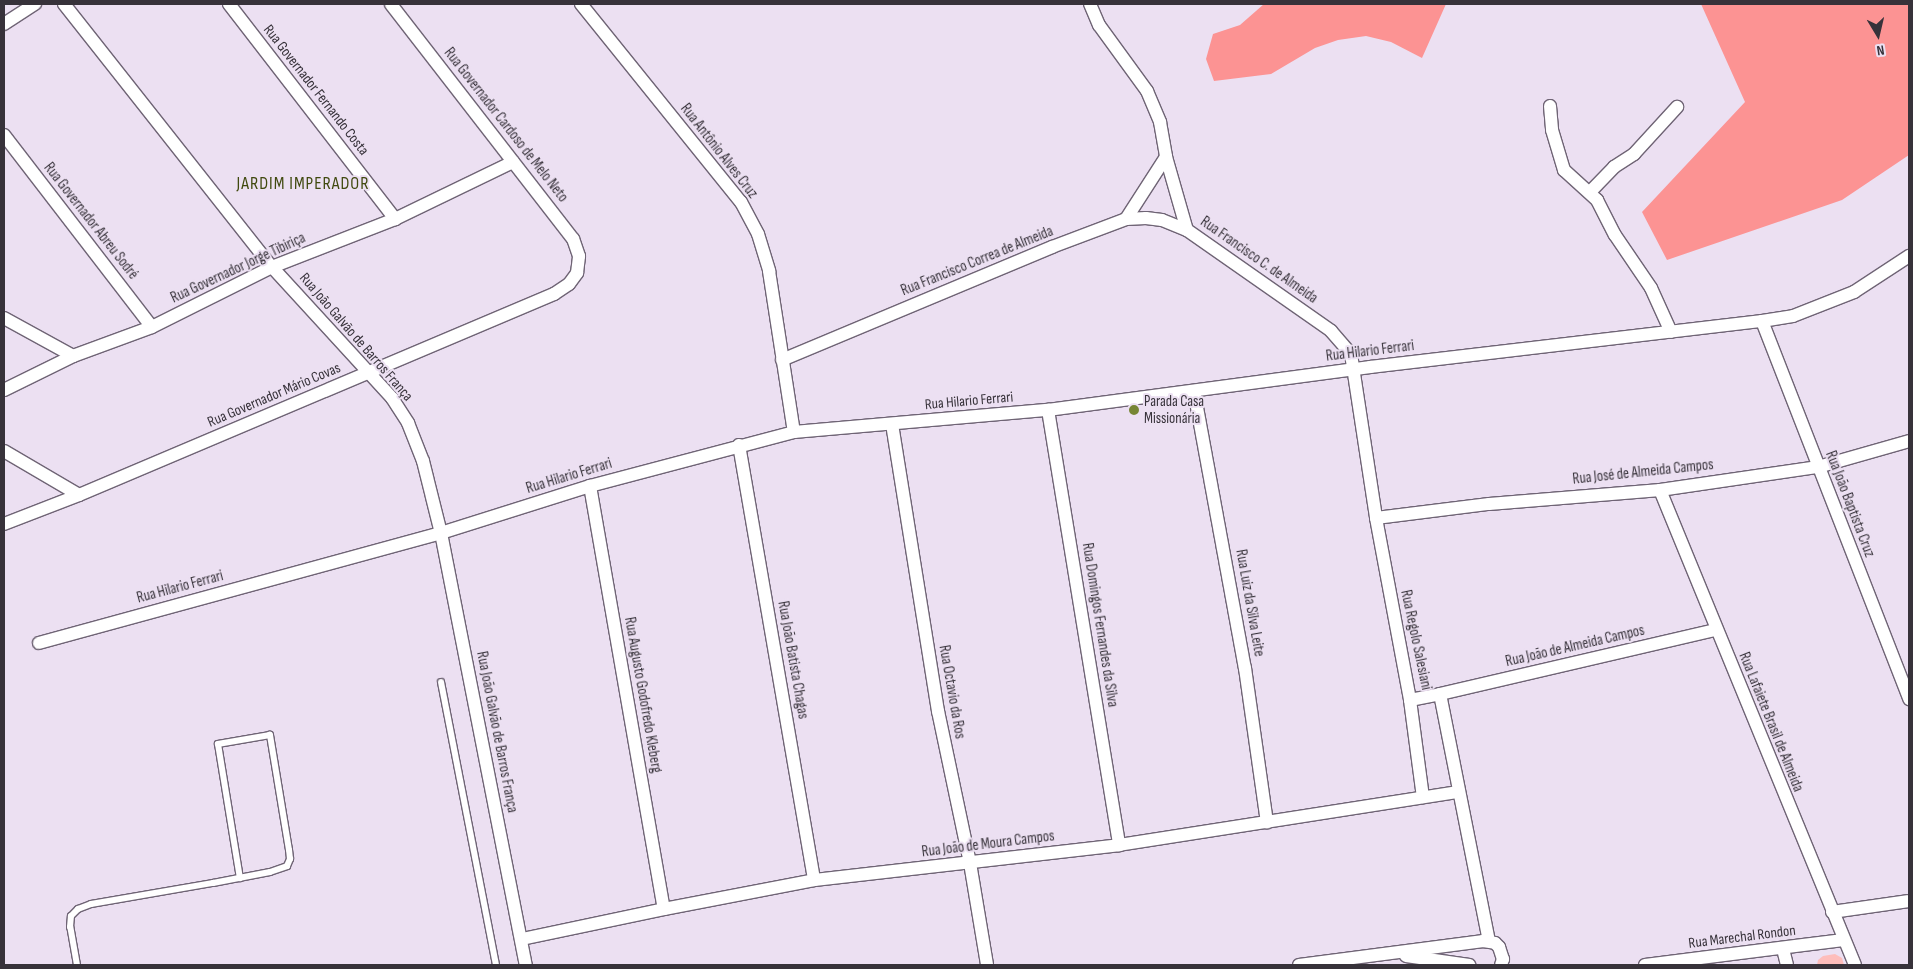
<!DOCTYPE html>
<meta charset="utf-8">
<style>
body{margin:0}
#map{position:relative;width:1913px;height:969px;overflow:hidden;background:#ece0f2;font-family:"Sofia Sans Condensed",sans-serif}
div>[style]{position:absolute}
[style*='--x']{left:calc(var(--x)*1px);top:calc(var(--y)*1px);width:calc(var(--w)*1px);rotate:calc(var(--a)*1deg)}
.green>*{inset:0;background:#febdbb}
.forest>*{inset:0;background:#fc9393}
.roads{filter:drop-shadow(1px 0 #6f6475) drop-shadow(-1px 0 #6f6475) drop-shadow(0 1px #6f6475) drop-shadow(0 -1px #6f6475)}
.lane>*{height:6px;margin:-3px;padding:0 3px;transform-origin:3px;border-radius:3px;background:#fff}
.street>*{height:12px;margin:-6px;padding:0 6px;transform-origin:6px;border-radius:6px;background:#fff}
.dots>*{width:14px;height:14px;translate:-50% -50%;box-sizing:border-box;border:2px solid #ece0f2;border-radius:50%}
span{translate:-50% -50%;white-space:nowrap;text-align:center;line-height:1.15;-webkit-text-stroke:4px #ece0f2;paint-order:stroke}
.street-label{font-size:15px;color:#37323a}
.poi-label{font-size:15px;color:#37323a}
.left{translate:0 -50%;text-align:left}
.quarter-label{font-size:18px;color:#40490f;letter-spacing:1px}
.frame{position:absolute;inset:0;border:5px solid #37323a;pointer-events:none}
.north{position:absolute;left:1853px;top:10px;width:50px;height:50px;-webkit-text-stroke:4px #ece0f2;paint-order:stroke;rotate:171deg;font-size:14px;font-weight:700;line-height:20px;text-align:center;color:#37323a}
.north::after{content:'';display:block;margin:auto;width:18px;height:22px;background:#37323a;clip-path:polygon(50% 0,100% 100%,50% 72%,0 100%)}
</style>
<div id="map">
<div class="green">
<div style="clip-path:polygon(1835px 954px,1842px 958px,1844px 965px,1817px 965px,1818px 960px,1823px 956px)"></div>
</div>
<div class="forest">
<div style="clip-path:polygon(1264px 4px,1446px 4px,1422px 58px,1391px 42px,1366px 36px,1338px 40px,1315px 48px,1271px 74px,1214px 81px,1206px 59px,1213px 34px,1240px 25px)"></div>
<div style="clip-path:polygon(1701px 4px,1909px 4px,1909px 155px,1842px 200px,1667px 260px,1642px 212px,1745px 102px)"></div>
</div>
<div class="roads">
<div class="lane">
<div style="--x:441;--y:682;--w:288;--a:79"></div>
<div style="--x:77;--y:965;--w:39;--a:-100"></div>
<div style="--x:70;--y:927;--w:11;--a:-85"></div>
<div style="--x:71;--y:916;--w:10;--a:-45"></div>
<div style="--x:78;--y:909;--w:14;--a:-21"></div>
<div style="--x:91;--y:904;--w:124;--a:-9.8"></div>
<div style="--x:213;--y:883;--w:58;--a:-10.9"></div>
<div style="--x:270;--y:872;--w:18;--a:-19"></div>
<div style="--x:287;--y:866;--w:8;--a:-67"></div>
<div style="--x:290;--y:859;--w:9;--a:-96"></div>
<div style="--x:289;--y:850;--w:117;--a:-99.4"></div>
<div style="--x:270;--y:735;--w:53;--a:170.2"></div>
<div style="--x:218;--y:744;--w:136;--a:80.7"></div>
</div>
<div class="street">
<div style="--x:64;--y:4;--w:335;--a:51.7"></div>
<div style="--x:272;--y:267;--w:178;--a:47.5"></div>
<div style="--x:392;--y:398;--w:30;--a:57"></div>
<div style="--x:408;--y:423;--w:41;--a:68.5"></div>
<div style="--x:423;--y:461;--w:74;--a:76"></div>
<div style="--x:441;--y:533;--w:440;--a:78.9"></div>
<div style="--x:229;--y:4;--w:272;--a:52.3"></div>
<div style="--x:581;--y:4;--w:255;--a:51.1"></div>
<div style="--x:741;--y:202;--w:36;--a:62"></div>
<div style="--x:758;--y:234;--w:39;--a:73"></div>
<div style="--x:769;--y:271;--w:163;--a:81.2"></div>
<div style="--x:1090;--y:4;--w:23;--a:67"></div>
<div style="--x:1099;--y:25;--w:82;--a:54"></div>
<div style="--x:1147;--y:91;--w:34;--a:67"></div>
<div style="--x:1160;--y:122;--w:36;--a:80"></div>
<div style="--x:1166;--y:157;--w:76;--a:74"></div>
<div style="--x:1187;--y:230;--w:176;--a:35"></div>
<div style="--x:1331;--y:331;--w:30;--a:49"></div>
<div style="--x:1351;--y:354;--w:166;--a:81.3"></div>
<div style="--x:1376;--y:518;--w:185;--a:79.4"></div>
<div style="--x:1410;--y:700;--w:31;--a:-11"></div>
<div style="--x:1440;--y:694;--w:252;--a:78.8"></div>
<div style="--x:4;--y:24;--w:37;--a:-33"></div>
<div style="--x:1550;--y:106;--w:24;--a:85"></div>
<div style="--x:1552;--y:130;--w:42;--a:73.3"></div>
<div style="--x:1564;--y:170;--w:45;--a:42.3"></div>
<div style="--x:1597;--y:200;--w:39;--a:63"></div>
<div style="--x:1615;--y:235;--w:64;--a:55.8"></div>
<div style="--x:1651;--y:288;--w:48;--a:65.6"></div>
<div style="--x:4;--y:135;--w:242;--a:52.4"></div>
<div style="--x:1590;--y:192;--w:35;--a:-46"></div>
<div style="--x:1614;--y:167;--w:24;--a:-33"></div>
<div style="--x:1634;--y:154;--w:64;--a:-47.5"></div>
<div style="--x:1126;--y:219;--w:74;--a:-57.2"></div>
<div style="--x:4;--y:318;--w:79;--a:28.8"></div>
<div style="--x:1762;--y:321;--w:406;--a:68.7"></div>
<div style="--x:782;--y:360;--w:293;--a:-22.7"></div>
<div style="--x:1052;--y:247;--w:79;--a:-20.7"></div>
<div style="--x:1126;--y:219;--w:20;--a:-3"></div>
<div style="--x:1146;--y:218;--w:16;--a:7"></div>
<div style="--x:1162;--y:220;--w:27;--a:22"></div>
<div style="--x:4;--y:390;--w:77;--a:-26.2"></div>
<div style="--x:73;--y:356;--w:84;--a:-20.2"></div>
<div style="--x:152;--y:327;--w:134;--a:-26.6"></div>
<div style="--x:272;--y:267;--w:132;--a:-21.3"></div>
<div style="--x:395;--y:219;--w:131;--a:-25.8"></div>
<div style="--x:1194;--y:391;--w:282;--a:79.6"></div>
<div style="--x:1245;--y:668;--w:156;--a:81.9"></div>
<div style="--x:1048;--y:410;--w:441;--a:80.7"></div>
<div style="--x:892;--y:424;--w:291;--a:80.9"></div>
<div style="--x:938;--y:711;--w:155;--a:78.1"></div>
<div style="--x:970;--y:863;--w:103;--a:80.5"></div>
<div style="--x:739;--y:445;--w:441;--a:80.2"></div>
<div style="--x:4;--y:451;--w:87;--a:30.4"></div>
<div style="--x:590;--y:486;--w:429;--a:80.1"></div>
<div style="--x:1660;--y:490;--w:513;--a:67.68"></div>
<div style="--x:1376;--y:518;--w:114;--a:-7.1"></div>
<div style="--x:1489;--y:504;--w:172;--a:-4.7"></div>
<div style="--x:1660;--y:490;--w:160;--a:-8.3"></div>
<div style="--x:1818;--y:467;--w:95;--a:-15.9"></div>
<div style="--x:4;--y:524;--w:80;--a:-21.1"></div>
<div style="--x:79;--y:495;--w:516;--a:-22.94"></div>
<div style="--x:554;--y:294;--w:18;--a:-34"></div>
<div style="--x:569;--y:284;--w:14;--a:-54"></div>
<div style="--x:577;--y:273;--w:17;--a:-83"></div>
<div style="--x:579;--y:256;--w:18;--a:-109"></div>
<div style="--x:573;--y:239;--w:297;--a:-127.8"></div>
<div style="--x:39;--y:643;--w:417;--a:-15.3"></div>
<div style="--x:441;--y:533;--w:156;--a:-17.5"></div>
<div style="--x:590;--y:486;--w:211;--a:-14.8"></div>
<div style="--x:794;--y:432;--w:255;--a:-5"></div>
<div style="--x:1048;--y:410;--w:325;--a:-7.6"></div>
<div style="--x:1370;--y:367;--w:395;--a:-6.7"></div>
<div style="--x:1762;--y:321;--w:31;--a:-9"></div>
<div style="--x:1793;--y:316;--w:66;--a:-21.5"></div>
<div style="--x:1854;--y:292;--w:66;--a:-33.2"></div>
<div style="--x:1440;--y:694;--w:283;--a:-13.1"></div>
<div style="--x:1410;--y:700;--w:98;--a:82.4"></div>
<div style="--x:1832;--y:912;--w:78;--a:-8.1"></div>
<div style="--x:522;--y:939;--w:145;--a:-11.9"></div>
<div style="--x:664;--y:909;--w:153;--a:-10.9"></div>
<div style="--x:814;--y:880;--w:307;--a:-6.5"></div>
<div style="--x:1119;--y:845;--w:344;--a:-8.9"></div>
<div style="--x:1783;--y:949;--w:16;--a:76"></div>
<div style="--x:1406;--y:956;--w:64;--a:8.1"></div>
<div style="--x:1299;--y:965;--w:186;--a:-7.4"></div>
<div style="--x:1483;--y:941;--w:12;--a:9"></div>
<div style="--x:1495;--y:943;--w:6;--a:45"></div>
<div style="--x:1499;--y:947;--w:13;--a:72"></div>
<div style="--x:1503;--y:959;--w:6;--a:108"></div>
<div style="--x:1645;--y:965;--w:200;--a:-7.2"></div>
</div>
</div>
<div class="dots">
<div style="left:1134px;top:410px;background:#778634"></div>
</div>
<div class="street-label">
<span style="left:316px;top:90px;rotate:52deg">Rua Governador Fernando Costa</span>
<span style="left:506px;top:125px;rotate:52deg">Rua Governador Cardoso de Melo Neto</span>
<span style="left:719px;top:151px;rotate:52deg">Rua Antônio Alves Cruz</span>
<span style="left:91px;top:221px;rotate:52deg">Rua Governador Abreu Sodré</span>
<span style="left:1259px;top:260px;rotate:35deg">Rua Francisco C. de Almeida</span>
<span style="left:977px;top:261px;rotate:-22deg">Rua Francisco Correa de Almeida</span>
<span style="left:238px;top:268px;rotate:-25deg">Rua Governador Jorge Tibiriça</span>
<span style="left:356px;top:337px;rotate:49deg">Rua João Galvão de Barros França</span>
<span style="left:1370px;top:351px;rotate:-7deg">Rua Hilario Ferrari</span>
<span style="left:274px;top:395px;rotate:-23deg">Rua Governador Mário Covas</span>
<span style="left:969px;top:401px;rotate:-5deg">Rua Hilario Ferrari</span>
<span style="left:1643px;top:472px;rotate:-6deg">Rua José de Almeida Campos</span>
<span style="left:569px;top:476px;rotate:-17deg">Rua Hilario Ferrari</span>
<span style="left:1850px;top:504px;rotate:69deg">Rua João Baptista Cruz</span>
<span style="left:180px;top:587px;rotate:-15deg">Rua Hilario Ferrari</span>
<span style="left:1250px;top:603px;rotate:80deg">Rua Luiz da Silva Leite</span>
<span style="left:1100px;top:625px;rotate:81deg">Rua Domingos Fernandes da Silva</span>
<span style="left:1416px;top:640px;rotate:78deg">Rua Regolo Salesiani</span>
<span style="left:1575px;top:646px;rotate:-13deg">Rua João de Almeida Campos</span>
<span style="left:793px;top:660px;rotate:80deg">Rua João Batista Chagas</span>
<span style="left:952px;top:692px;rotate:80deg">Rua Octavio da Ros</span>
<span style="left:643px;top:695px;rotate:80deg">Rua Augusto Godofredo Kleberg</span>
<span style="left:1771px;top:722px;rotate:68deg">Rua Lafaiete Brasil de Almeida</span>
<span style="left:497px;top:732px;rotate:79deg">Rua João Galvão de Barros França</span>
<span style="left:988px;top:844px;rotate:-7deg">Rua João de Moura Campos</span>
<span style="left:1742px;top:937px;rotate:-7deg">Rua Marechal Rondon</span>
</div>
<div class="poi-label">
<span class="left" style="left:1144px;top:410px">Parada Casa<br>Missionária</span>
</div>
<div class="quarter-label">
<span style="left:303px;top:184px">JARDIM IMPERADOR</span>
</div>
<div class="frame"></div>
<div class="north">N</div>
</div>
